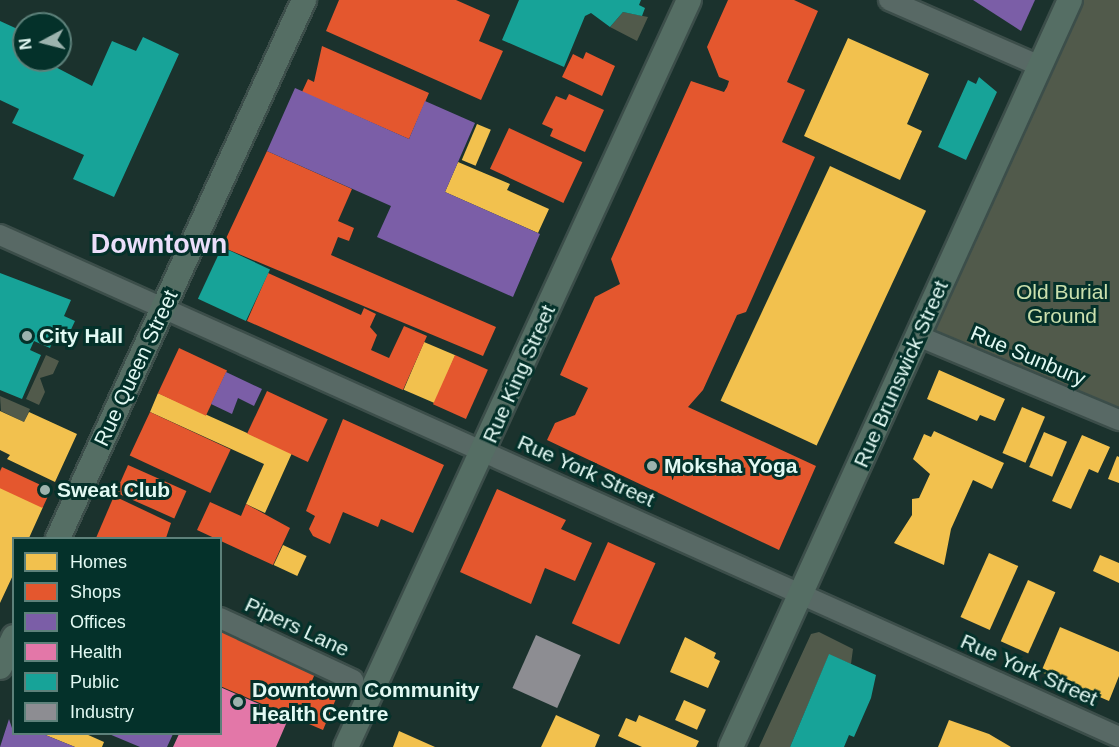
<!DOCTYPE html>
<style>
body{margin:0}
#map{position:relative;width:1119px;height:747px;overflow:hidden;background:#1b322d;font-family:Arial,sans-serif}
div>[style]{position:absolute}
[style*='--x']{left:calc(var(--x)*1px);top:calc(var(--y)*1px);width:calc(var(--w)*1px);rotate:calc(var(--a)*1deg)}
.green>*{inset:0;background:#515a4b}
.homes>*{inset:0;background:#f2c14e;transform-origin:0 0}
.shops>*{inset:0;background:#e4572e;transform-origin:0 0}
.offices>*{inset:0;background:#7b5ea7}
.health>*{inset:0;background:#e377a8}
.public>*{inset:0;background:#17a398;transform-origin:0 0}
.industry>*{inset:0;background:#8d8d92;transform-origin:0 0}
.roads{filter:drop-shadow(2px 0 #3c4e4a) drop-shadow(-2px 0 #3c4e4a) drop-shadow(0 2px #3c4e4a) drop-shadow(0 -2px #3c4e4a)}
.minor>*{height:20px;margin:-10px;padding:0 10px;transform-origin:10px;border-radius:10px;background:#586965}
.major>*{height:24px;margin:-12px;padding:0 12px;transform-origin:12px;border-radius:12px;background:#556e64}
.dots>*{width:16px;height:16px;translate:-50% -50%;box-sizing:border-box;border:3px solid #04312a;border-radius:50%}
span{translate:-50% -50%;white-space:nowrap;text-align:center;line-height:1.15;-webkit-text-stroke:6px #04312a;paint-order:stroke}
.park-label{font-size:21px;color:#cbe0ae}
.poi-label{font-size:21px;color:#e2f9f3;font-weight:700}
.left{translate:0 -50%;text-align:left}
.street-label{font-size:21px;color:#e2f9f3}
.district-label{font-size:27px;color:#ebdefa;font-weight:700}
.legend{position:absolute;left:12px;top:537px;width:210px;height:198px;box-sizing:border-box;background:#04312a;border:2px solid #5d817a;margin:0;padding:8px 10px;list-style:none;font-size:18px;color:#e2f9f3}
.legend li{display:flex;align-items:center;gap:12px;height:30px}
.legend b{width:30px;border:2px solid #5d817a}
.north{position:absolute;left:12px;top:12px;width:60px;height:60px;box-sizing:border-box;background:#04312a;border:2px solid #5d817a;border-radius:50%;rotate:263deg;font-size:16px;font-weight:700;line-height:24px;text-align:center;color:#e2f9f3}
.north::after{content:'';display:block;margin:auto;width:21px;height:27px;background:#9cb3ae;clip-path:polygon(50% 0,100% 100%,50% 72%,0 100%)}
</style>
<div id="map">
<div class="green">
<div style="clip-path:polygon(1070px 0,1119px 0,1119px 420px,918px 336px)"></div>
<div style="clip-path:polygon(623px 12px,648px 17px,637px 41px,610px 27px)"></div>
<div style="clip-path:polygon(46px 355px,59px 361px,53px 374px,40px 378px,45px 392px,39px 405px,26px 399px)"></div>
<div style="clip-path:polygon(0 396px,30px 409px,24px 422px,1px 411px)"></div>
<div style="clip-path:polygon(819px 632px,853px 649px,851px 664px,829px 655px,790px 747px,759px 747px,811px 634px)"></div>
</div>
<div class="homes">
<div style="clip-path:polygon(848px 38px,929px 74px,907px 124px,922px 131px,900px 180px,804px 136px)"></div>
<div style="left:477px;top:124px;width:15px;height:39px;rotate:23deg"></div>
<div style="clip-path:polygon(458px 162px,510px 184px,507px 190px,549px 209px,538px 233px,445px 192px)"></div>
<div style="left:830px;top:166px;width:106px;height:259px;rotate:25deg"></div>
<div style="left:424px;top:342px;width:34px;height:52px;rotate:23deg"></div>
<div style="clip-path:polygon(939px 370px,1005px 399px,995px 421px,980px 415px,977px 421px,927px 399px)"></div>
<div style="clip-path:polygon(158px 393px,292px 453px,265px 513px,246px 504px,264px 464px,150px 412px)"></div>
<div style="left:1022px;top:407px;width:25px;height:50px;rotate:23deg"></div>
<div style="clip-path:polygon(0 411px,24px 422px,29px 412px,77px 434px,55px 482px,7px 459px,10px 455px,0 450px)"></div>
<div style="clip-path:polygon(934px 431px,1004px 463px,992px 489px,973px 480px,951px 529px,944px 565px,894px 543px,912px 515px,912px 499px,919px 498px,930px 474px,913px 459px,924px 434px,931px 437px)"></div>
<div style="left:1044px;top:432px;width:25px;height:38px;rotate:23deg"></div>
<div style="clip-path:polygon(1082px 435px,1110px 447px,1098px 473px,1089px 469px,1071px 509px,1052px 501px)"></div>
<div style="clip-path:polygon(1117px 456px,1119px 457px,1119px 483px,1108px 479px)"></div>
<div style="clip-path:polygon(0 487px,43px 507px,29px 538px,14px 538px,14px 573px,0 603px)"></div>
<div style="left:283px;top:545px;width:26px;height:22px;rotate:25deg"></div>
<div style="left:989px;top:553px;width:32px;height:70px;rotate:24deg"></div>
<div style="clip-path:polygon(1100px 555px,1119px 563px,1119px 583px,1093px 571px)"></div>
<div style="left:1028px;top:580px;width:30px;height:67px;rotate:24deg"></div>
<div style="clip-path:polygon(1060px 627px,1119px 652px,1119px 676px,1109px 701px,1041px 672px)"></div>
<div style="clip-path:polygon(685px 637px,716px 653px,714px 658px,720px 661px,708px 688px,670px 672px)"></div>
<div style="left:684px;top:700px;width:24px;height:22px;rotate:24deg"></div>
<div style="clip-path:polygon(556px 715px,600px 735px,595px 747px,541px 747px)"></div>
<div style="clip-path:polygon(639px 715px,699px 741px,696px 747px,642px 747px,618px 736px,626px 718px,636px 722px)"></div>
<div style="clip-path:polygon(949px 720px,989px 734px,1011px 747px,938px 747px)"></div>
<div style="clip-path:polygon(399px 731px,435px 747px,393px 747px)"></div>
<div style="clip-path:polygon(43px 734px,86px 734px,104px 742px,102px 747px,75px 747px)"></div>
</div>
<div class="shops">
<div style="clip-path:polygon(339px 0,456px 0,490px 15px,479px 41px,503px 51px,481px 100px,326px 31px)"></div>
<div style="clip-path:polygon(728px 0,794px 0,818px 11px,787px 82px,805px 90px,782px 142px,815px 157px,746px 312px,737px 315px,703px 390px,688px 407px,816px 466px,779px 550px,547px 440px,555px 423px,575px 415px,588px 388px,560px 375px,595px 297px,620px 284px,611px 259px,691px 81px,724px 92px,727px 87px,729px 81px,719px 77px,707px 47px)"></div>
<div style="clip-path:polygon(322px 46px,429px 93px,409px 139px,302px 92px,308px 79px,314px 82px)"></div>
<div style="clip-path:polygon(586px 52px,615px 66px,602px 96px,562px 77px,573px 54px,583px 59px)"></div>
<div style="clip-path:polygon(569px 94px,604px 110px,585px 152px,550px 136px,553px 129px,542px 124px,556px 96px,566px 100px)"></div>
<div style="left:509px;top:128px;width:81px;height:45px;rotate:25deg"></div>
<div style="clip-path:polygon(267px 151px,352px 189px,338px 221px,354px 228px,349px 241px,338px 237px,331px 255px,496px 327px,483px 356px,222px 247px)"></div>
<div style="clip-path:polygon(268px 273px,361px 315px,364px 308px,376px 314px,370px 327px,377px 335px,371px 350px,389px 358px,404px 326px,427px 336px,403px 390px,247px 321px)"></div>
<div style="left:179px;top:348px;width:53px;height:50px;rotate:25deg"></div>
<div style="left:455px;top:355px;width:36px;height:54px;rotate:24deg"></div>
<div style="left:267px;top:391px;width:67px;height:47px;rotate:25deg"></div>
<div style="left:150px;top:412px;width:89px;height:48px;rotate:25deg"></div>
<div style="clip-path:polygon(343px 419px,444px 465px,413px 533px,381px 519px,378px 527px,343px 512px,330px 544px,313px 536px,309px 529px,315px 516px,306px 511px)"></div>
<div style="left:128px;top:465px;width:64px;height:30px;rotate:24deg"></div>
<div style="left:2px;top:467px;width:54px;height:20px;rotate:25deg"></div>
<div style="clip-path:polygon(497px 489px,566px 520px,561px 529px,592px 543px,575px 581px,545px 568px,531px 604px,460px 572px)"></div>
<div style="clip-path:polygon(114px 496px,171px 523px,166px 538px,96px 538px)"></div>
<div style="clip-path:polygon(210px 502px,241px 516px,246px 504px,290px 528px,273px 565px,197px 530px)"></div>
<div style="left:608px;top:542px;width:52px;height:89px;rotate:24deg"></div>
<div style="clip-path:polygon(220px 628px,317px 669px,311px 683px,338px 694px,323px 730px,220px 686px)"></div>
</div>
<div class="offices">
<div style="clip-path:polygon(973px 0,1035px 0,1021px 31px)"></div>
<div style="clip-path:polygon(295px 88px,409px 139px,425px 101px,475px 123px,445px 192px,540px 234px,513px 297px,377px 237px,391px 206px,267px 151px)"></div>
<div style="clip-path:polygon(226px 372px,262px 389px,254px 406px,238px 398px,232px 414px,211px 404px)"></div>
<div style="clip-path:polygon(9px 719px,14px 734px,43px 734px,75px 747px,0 747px)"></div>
<div style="clip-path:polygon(109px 734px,173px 734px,167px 747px,140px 747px)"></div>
</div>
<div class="health">
<div style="clip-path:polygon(220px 687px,289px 717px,276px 747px,173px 747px,179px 734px,220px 734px)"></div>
</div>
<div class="public">
<div style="clip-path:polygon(519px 0,641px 0,639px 5px,645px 8px,642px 16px,623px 12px,610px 27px,591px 13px,585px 16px,564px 67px,502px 40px)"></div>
<div style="clip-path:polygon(0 21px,24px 32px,24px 60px,42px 60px,92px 86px,112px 41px,136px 51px,143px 37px,179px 54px,114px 197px,73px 179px,84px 155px,12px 123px,19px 109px,0 100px)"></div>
<div style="clip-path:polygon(979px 77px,997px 92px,966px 160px,938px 147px,968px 80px,976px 84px)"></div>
<div style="left:222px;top:247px;width:53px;height:57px;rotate:25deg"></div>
<div style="clip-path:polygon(0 273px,71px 300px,64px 316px,75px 321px,68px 336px,57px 331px,50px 348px,34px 341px,30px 350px,41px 355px,22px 399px,0 390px)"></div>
<div style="clip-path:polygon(829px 654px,876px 675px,871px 698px,854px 737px,849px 735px,844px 747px,790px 747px)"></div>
</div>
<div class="industry">
<div style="left:536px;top:635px;width:49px;height:58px;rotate:24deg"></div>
</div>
<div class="roads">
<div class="minor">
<div style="--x:889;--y:0;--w:165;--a:23.6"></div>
<div style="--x:0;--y:235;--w:1226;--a:24.16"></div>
<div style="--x:918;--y:336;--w:218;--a:22.7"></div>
<div style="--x:220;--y:618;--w:147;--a:25"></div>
</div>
<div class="major">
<div style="--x:58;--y:538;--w:592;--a:-65.43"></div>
<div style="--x:0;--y:667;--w:33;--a:-65"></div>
<div style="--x:346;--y:747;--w:822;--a:-65.34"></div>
<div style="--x:731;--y:747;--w:820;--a:-65.59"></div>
</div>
</div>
<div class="dots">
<div style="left:27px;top:336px;background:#9cb3ae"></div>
<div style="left:652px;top:466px;background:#9cb3ae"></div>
<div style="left:45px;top:490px;background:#9cb3ae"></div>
<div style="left:238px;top:702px;background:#9cb3ae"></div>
</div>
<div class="park-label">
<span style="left:1062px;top:304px">Old Burial<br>Ground</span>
</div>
<div class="poi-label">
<span class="left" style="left:39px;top:336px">City Hall</span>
<span class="left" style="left:664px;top:466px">Moksha Yoga</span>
<span class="left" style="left:57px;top:490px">Sweat Club</span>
<span class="left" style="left:252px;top:702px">Downtown Community<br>Health Centre</span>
</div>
<div class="street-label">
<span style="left:1028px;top:356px;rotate:23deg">Rue Sunbury</span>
<span style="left:136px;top:368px;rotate:-65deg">Rue Queen Street</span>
<span style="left:519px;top:374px;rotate:-66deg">Rue King Street</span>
<span style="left:901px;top:374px;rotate:-66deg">Rue Brunswick Street</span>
<span style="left:586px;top:471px;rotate:24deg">Rue York Street</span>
<span style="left:297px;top:627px;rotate:25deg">Pipers Lane</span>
<span style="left:1029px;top:670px;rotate:24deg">Rue York Street</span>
</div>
<div class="district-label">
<span style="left:159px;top:245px">Downtown</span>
</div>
<ul class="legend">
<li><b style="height:16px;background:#f2c14e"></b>Homes</li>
<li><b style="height:16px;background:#e4572e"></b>Shops</li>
<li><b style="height:16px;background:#7b5ea7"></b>Offices</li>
<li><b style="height:16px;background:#e377a8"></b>Health</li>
<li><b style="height:16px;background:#17a398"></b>Public</li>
<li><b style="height:16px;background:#8d8d92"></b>Industry</li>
</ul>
<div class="north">N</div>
</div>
